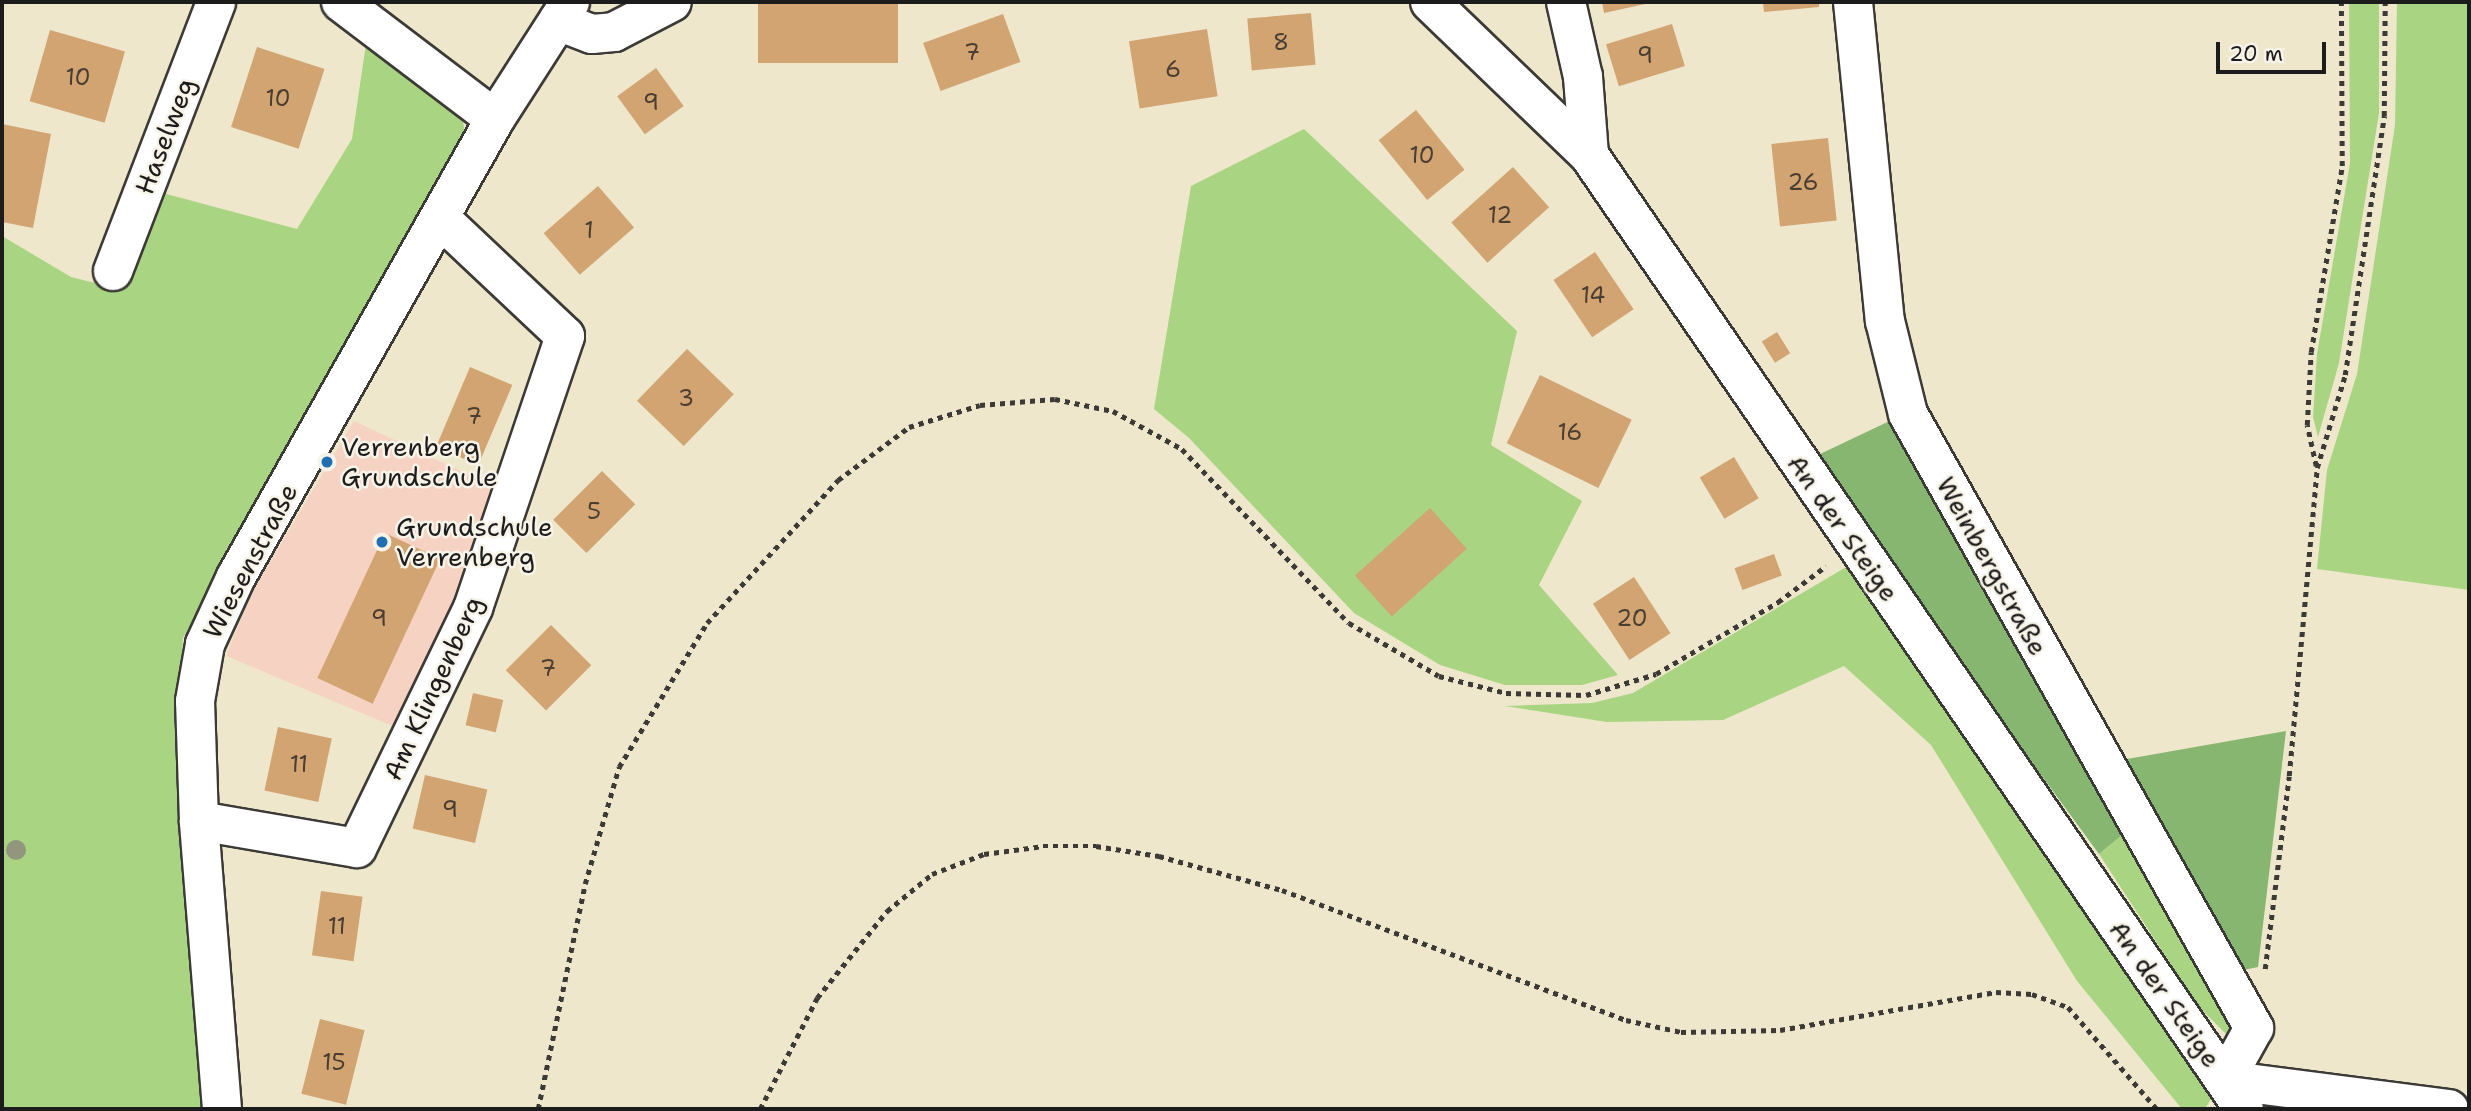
<!DOCTYPE html>
<meta charset="utf-8">
<style>
body{margin:0}
#map{position:relative;width:2471px;height:1111px;overflow:hidden;background:#eee7cc;font-family:"Shantell Sans",sans-serif}
div>[style]{position:absolute}
[style*='--x']{left:calc(var(--x)*1px);top:calc(var(--y)*1px);width:calc(var(--w)*1px);rotate:calc(var(--a)*1deg)}
.built>*{inset:0;background:#f6d2c3}
.green>*{inset:0;background:#a9d582}
.forest>*{inset:0;background:#86b670}
.building>*{inset:0;background:#d2a472;transform-origin:0 0}
.path>*{height:4.5px;margin-top:-2.25px;transform-origin:0;background:repeating-linear-gradient(90deg,#3c3a36 0 5px,transparent 0 10px)}
.roads{filter:drop-shadow(2px 0 #3c3a36) drop-shadow(-2px 0 #3c3a36) drop-shadow(0 2px #3c3a36) drop-shadow(0 -2px #3c3a36)}
.minor>*{height:38px;margin:-19px;padding:0 19px;transform-origin:19px;border-radius:19px;background:#fff}
.trees>*{width:20px;height:20px;margin:-10px;border-radius:50%;background:#92967c}
.dots>*{width:19px;height:19px;translate:-50% -50%;box-sizing:border-box;border:4px solid #f7f3e8;border-radius:50%}
span{translate:-50% -50%;white-space:nowrap;text-align:center;line-height:1.15;-webkit-text-stroke:5px #f7f3e8;paint-order:stroke}
.number-label{font-size:23px;color:#4a3e32}
.number-label span{-webkit-text-stroke-width:0}
.street-label{font-size:26px;color:#1c1c1c}
.poi-label{font-size:26px;color:#1c1c1c}
.left{translate:0 -50%;text-align:left}
.frame{position:absolute;inset:0;border:4px solid #1c1c1c;pointer-events:none}
.scale{position:absolute;left:2216px;top:42px;width:110px;height:32px;box-sizing:border-box;border:4px solid #1c1c1c;border-top:0;padding-left:9px;font-size:21px;line-height:24px;white-space:nowrap;color:#1c1c1c;-webkit-text-stroke:5px #f7f3e8;paint-order:stroke}
</style>
<div id="map">
<div class="built">
<div style="clip-path:polygon(354px 421px,501px 490px,462px 600px,400px 729px,226px 656px,251px 594px)"></div>
</div>
<div class="green">
<div style="clip-path:polygon(2349px 2px,2379px 2px,2379px 113px,2339px 363px,2318px 437px,2313px 417px,2317px 354px,2350px 163px)"></div>
<div style="clip-path:polygon(2397px 2px,2469px 2px,2469px 590px,2317px 569px,2327px 470px,2357px 374px,2395px 125px)"></div>
<div style="clip-path:polygon(367px 37px,461px 110px,467px 145px,346px 346px,183px 638px,178px 725px,208px 1109px,2px 1109px,2px 236px,71px 277px,123px 290px,159px 192px,297px 229px,352px 139px)"></div>
<div style="clip-path:polygon(1304px 129px,1517px 331px,1491px 445px,1582px 501px,1539px 585px,1618px 675px,1582px 685px,1505px 685px,1440px 665px,1354px 613px,1189px 438px,1154px 409px,1191px 186px)"></div>
<div style="clip-path:polygon(1853px 563px,2213px 1096px,2206px 1107px,2182px 1109px,2077px 981px,1931px 745px,1844px 666px,1723px 720px,1607px 722px,1505px 706px,1592px 703px,1633px 693px)"></div>
<div style="clip-path:polygon(2128px 830px,2240px 1028px,2231px 1039px,2198px 1006px,2099px 854px)"></div>
</div>
<div class="forest">
<div style="clip-path:polygon(1896px 418px,2128px 830px,2099px 854px,1872px 544px,1820px 454px)"></div>
<div style="clip-path:polygon(2286px 731px,2258px 967px,2234px 972px,2110px 762px)"></div>
</div>
<div class="building">
<div style="clip-path:polygon(1602px 2px,1650px 2px,1650px 3px,1604px 13px)"></div>
<div style="clip-path:polygon(1763px 2px,1819px 2px,1819px 7px,1764px 12px)"></div>
<div style="left:898px;top:4px;width:59px;height:140px;rotate:90deg"></div>
<div style="left:1311px;top:13px;width:52px;height:64px;rotate:85deg"></div>
<div style="left:1003px;top:14px;width:51px;height:85px;rotate:70deg"></div>
<div style="left:1672px;top:24px;width:44px;height:69px;rotate:73deg"></div>
<div style="left:1207px;top:29px;width:68px;height:79px;rotate:81deg"></div>
<div style="left:50px;top:30px;width:78px;height:74px;rotate:16deg"></div>
<div style="left:257px;top:47px;width:71px;height:84px;rotate:18deg"></div>
<div style="left:656px;top:68px;width:47px;height:48px;rotate:54deg"></div>
<div style="left:1416px;top:110px;width:77px;height:48px;rotate:51deg"></div>
<div style="clip-path:polygon(2px 124px,51px 134px,33px 228px,2px 222px)"></div>
<div style="left:1828px;top:138px;width:83px;height:57px;rotate:84deg"></div>
<div style="left:1513px;top:167px;width:54px;height:83px;rotate:48deg"></div>
<div style="left:598px;top:186px;width:55px;height:72px;rotate:49deg"></div>
<div style="left:1595px;top:252px;width:69px;height:50px;rotate:56deg"></div>
<div style="left:1777px;top:332px;width:25px;height:18px;rotate:58deg"></div>
<div style="left:687px;top:349px;width:65px;height:72px;rotate:44deg"></div>
<div style="left:470px;top:367px;width:46px;height:87px;rotate:23deg"></div>
<div style="left:1540px;top:375px;width:102px;height:76px;rotate:26deg"></div>
<div style="left:1734px;top:457px;width:48px;height:40px;rotate:59deg"></div>
<div style="left:602px;top:471px;width:47px;height:69px;rotate:45deg"></div>
<div style="left:1430px;top:508px;width:55px;height:101px;rotate:48deg"></div>
<div style="left:385px;top:533px;width:61px;height:160px;rotate:25deg"></div>
<div style="left:1774px;top:554px;width:23px;height:42px;rotate:70deg"></div>
<div style="left:1634px;top:577px;width:67px;height:49px;rotate:57deg"></div>
<div style="left:551px;top:625px;width:57px;height:64px;rotate:45deg"></div>
<div style="left:473px;top:693px;width:31px;height:33px;rotate:13deg"></div>
<div style="left:278px;top:727px;width:55px;height:65px;rotate:12deg"></div>
<div style="left:425px;top:775px;width:64px;height:55px;rotate:13deg"></div>
<div style="left:321px;top:891px;width:42px;height:65px;rotate:8deg"></div>
<div style="left:320px;top:1019px;width:46px;height:77px;rotate:14deg"></div>
</div>
<div class="path">
<div style="--x:2316;--y:466;--w:42;--a:-102.4"></div>
<div style="--x:2307;--y:425;--w:73;--a:-86.9"></div>
<div style="--x:2311;--y:352;--w:189;--a:-80.5"></div>
<div style="--x:2342;--y:166;--w:164;--a:-90.3"></div>
<div style="--x:2265;--y:969;--w:194;--a:-82.9"></div>
<div style="--x:2289;--y:776;--w:309;--a:-84.8"></div>
<div style="--x:2317;--y:468;--w:97;--a:-73.2"></div>
<div style="--x:2345;--y:375;--w:262;--a:-81.4"></div>
<div style="--x:2384;--y:116;--w:114;--a:-89.5"></div>
<div style="--x:538;--y:1109;--w:230;--a:-78.2"></div>
<div style="--x:585;--y:884;--w:122;--a:-73.8"></div>
<div style="--x:619;--y:767;--w:169;--a:-58.6"></div>
<div style="--x:707;--y:623;--w:194;--a:-47.5"></div>
<div style="--x:838;--y:480;--w:89;--a:-36.7"></div>
<div style="--x:909;--y:427;--w:74;--a:-17.2"></div>
<div style="--x:980;--y:405;--w:75;--a:-4.6"></div>
<div style="--x:1055;--y:399;--w:59;--a:11.7"></div>
<div style="--x:1113;--y:411;--w:79;--a:28.8"></div>
<div style="--x:1182;--y:449;--w:241;--a:46.2"></div>
<div style="--x:1349;--y:623;--w:104;--a:30.5"></div>
<div style="--x:1439;--y:676;--w:69;--a:14.2"></div>
<div style="--x:1506;--y:693;--w:80;--a:1.4"></div>
<div style="--x:1586;--y:695;--w:73;--a:-16.7"></div>
<div style="--x:1656;--y:674;--w:142;--a:-30.5"></div>
<div style="--x:1778;--y:602;--w:60;--a:-36.9"></div>
<div style="--x:760;--y:1109;--w:125;--a:-62.8"></div>
<div style="--x:817;--y:998;--w:112;--a:-51.2"></div>
<div style="--x:887;--y:911;--w:58;--a:-39.4"></div>
<div style="--x:932;--y:874;--w:56;--a:-21"></div>
<div style="--x:984;--y:854;--w:60;--a:-7.7"></div>
<div style="--x:1043;--y:846;--w:53;--a:0"></div>
<div style="--x:1096;--y:846;--w:64;--a:9"></div>
<div style="--x:1159;--y:856;--w:128;--a:15.5"></div>
<div style="--x:1282;--y:890;--w:368;--a:20.7"></div>
<div style="--x:1626;--y:1020;--w:56;--a:12.3"></div>
<div style="--x:1681;--y:1032;--w:99;--a:-1.2"></div>
<div style="--x:1780;--y:1030;--w:219;--a:-10"></div>
<div style="--x:1996;--y:992;--w:36;--a:3"></div>
<div style="--x:2032;--y:994;--w:38;--a:20"></div>
<div style="--x:2068;--y:1007;--w:135;--a:48.9"></div>
</div>
<div class="roads">
<div class="minor">
<div style="--x:341;--y:2;--w:193;--a:37.2"></div>
<div style="--x:1430;--y:2;--w:221;--a:43.9"></div>
<div style="--x:1589;--y:155;--w:1157;--a:55.53"></div>
<div style="--x:1566;--y:2;--w:77;--a:77.2"></div>
<div style="--x:1583;--y:77;--w:78;--a:85.6"></div>
<div style="--x:1853;--y:2;--w:321;--a:84.3"></div>
<div style="--x:1885;--y:321;--w:96;--a:76.1"></div>
<div style="--x:1908;--y:414;--w:705;--a:60.6"></div>
<div style="--x:2254;--y:1028;--w:60;--a:119.1"></div>
<div style="--x:558;--y:21;--w:36;--a:21"></div>
<div style="--x:592;--y:34;--w:22;--a:-5"></div>
<div style="--x:614;--y:32;--w:65;--a:-27.3"></div>
<div style="--x:113;--y:271;--w:288;--a:-69"></div>
<div style="--x:199;--y:821;--w:160;--a:9.7"></div>
<div style="--x:357;--y:848;--w:267;--a:-64.2"></div>
<div style="--x:473;--y:608;--w:287;--a:-71.3"></div>
<div style="--x:565;--y:336;--w:170;--a:-136.7"></div>
<div style="--x:2225;--y:1080;--w:226;--a:7.4"></div>
<div style="--x:222;--y:1109;--w:289;--a:-94.6"></div>
<div style="--x:199;--y:821;--w:120;--a:-91.9"></div>
<div style="--x:195;--y:701;--w:58;--a:-80"></div>
<div style="--x:205;--y:644;--w:74;--a:-65.2"></div>
<div style="--x:236;--y:577;--w:526;--a:-60.51"></div>
<div style="--x:495;--y:119;--w:139;--a:-57.3"></div>
</div>
</div>
<div class="trees">
<div style="left:16px;top:850px"></div>
</div>
<div class="dots">
<div style="left:327px;top:462px;background:#1f6fb2"></div>
<div style="left:382px;top:542px;background:#1f6fb2"></div>
</div>
<div class="number-label">
<span style="left:1281px;top:42px">8</span>
<span style="left:972px;top:52px">7</span>
<span style="left:1645px;top:55px">9</span>
<span style="left:1173px;top:69px">6</span>
<span style="left:78px;top:77px">10</span>
<span style="left:278px;top:98px">10</span>
<span style="left:651px;top:102px">9</span>
<span style="left:1422px;top:155px">10</span>
<span style="left:1803px;top:182px">26</span>
<span style="left:1500px;top:215px">12</span>
<span style="left:589px;top:230px">1</span>
<span style="left:1593px;top:295px">14</span>
<span style="left:686px;top:398px">3</span>
<span style="left:474px;top:416px">7</span>
<span style="left:1570px;top:432px">16</span>
<span style="left:594px;top:511px">5</span>
<span style="left:379px;top:618px">9</span>
<span style="left:1632px;top:618px">20</span>
<span style="left:548px;top:668px">7</span>
<span style="left:299px;top:764px">11</span>
<span style="left:450px;top:809px">9</span>
<span style="left:337px;top:926px">11</span>
<span style="left:334px;top:1062px">15</span>
</div>
<div class="street-label">
<span style="left:165px;top:136px;rotate:-69deg">Haselweg</span>
<span style="left:1843px;top:528px;rotate:55deg">An der Steige</span>
<span style="left:250px;top:561px;rotate:-62deg">Wiesenstraße</span>
<span style="left:1992px;top:566px;rotate:61deg">Weinbergstraße</span>
<span style="left:433px;top:688px;rotate:-65deg">Am Klingenberg</span>
<span style="left:2165px;top:994px;rotate:55deg">An der Steige</span>
</div>
<div class="poi-label">
<span class="left" style="left:341px;top:462px">Verrenberg<br>Grundschule</span>
<span class="left" style="left:396px;top:542px">Grundschule<br>Verrenberg</span>
</div>
<div class="frame"></div>
<div class="scale">20 m</div>
</div>
